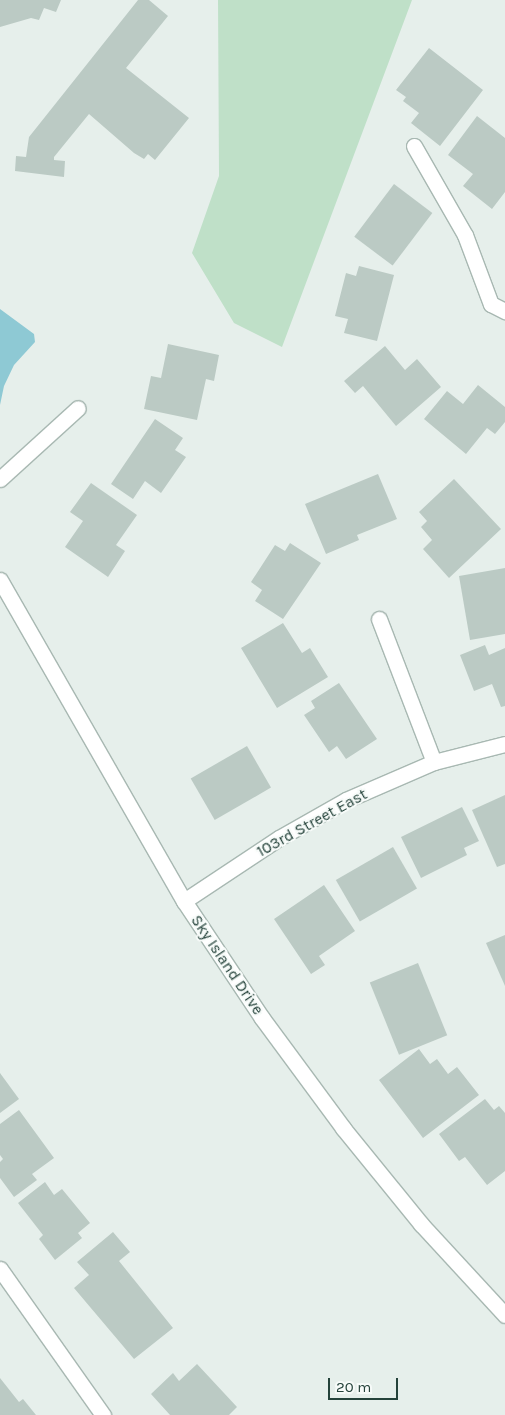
<!DOCTYPE html>
<style>
body{margin:0}
#map{position:relative;width:505px;height:1415px;overflow:hidden;background:#e6efeb;font-family:Karla,sans-serif}
div>[style]{position:absolute}
[style*='--x']{left:calc(var(--x)*1px);top:calc(var(--y)*1px);width:calc(var(--w)*1px);rotate:calc(var(--a)*1deg)}
.green>*{inset:0;background:#bfe0c8}
.water>*{inset:0;background:#8ec9d4}
.building>*{inset:0;background:#bbcac4;transform-origin:0 0}
.roads{filter:drop-shadow(1px 0 #a8b8b2) drop-shadow(-1px 0 #a8b8b2) drop-shadow(0 1px #a8b8b2) drop-shadow(0 -1px #a8b8b2)}
.minor>*{height:15px;margin:-7.5px;padding:0 7.5px;transform-origin:7.5px;border-radius:7.5px;background:#fff}
span{translate:-50% -50%;white-space:nowrap;text-align:center;line-height:1.15;-webkit-text-stroke:4px #f7fbf9;paint-order:stroke}
.street-label{font-size:16px;color:#24423a}
.scale{position:absolute;left:328px;top:1378px;width:70px;height:22px;box-sizing:border-box;border:2px solid #24423a;border-top:0;padding-left:6px;font-size:15px;line-height:18px;white-space:nowrap;color:#24423a;-webkit-text-stroke:4px #f7fbf9;paint-order:stroke}
</style>
<div id="map">
<div class="green">
<div style="clip-path:polygon(218px 0,412px 0,282px 347px,234px 323px,192px 253px,219px 176px)"></div>
</div>
<div class="water">
<div style="clip-path:polygon(0 309px,34px 334px,35px 342px,14px 365px,4px 386px,0 405px)"></div>
</div>
<div class="building">
<div style="clip-path:polygon(0 0,61px 0,56px 12px,44px 8px,39px 20px,31px 18px,0 27px)"></div>
<div style="clip-path:polygon(138px 0,149px 0,168px 16px,126px 68px,189px 118px,155px 160px,148px 154px,144px 159px,134px 153px,89px 114px,54px 157px,54px 160px,65px 161px,64px 177px,15px 171px,16px 156px,26px 157px,29px 137px)"></div>
<div style="clip-path:polygon(429px 48px,483px 90px,440px 146px,411px 123px,419px 113px,403px 101px,406px 97px,396px 90px)"></div>
<div style="clip-path:polygon(477px 116px,505px 138px,505px 192px,492px 209px,463px 186px,473px 174px,448px 155px)"></div>
<div style="left:394px;top:184px;width:48px;height:66px;rotate:37deg"></div>
<div style="clip-path:polygon(359px 266px,394px 275px,377px 341px,344px 333px,348px 319px,335px 316px,346px 273px,356px 276px)"></div>
<div style="clip-path:polygon(168px 344px,219px 355px,214px 381px,206px 379px,197px 420px,144px 409px,151px 376px,161px 378px)"></div>
<div style="clip-path:polygon(385px 346px,405px 370px,417px 359px,441px 387px,396px 426px,363px 386px,355px 393px,344px 381px)"></div>
<div style="clip-path:polygon(478px 385px,505px 407px,505px 422px,495px 434px,487px 428px,466px 454px,424px 419px,447px 391px,463px 404px)"></div>
<div style="clip-path:polygon(155px 419px,183px 438px,175px 450px,186px 457px,161px 493px,145px 481px,133px 499px,111px 484px)"></div>
<div style="clip-path:polygon(378px 474px,397px 519px,357px 535px,359px 540px,326px 554px,305px 504px)"></div>
<div style="clip-path:polygon(454px 479px,501px 529px,449px 578px,423px 549px,432px 540px,421px 527px,427px 521px,419px 512px)"></div>
<div style="clip-path:polygon(91px 483px,137px 515px,116px 545px,125px 551px,108px 577px,65px 547px,83px 521px,70px 512px)"></div>
<div style="clip-path:polygon(290px 543px,321px 563px,283px 619px,255px 601px,262px 590px,251px 582px,275px 545px,285px 551px)"></div>
<div style="clip-path:polygon(505px 568px,505px 634px,470px 640px,459px 576px)"></div>
<div style="clip-path:polygon(283px 623px,302px 653px,310px 648px,328px 677px,277px 708px,241px 648px)"></div>
<div style="clip-path:polygon(485px 645px,489px 655px,505px 648px,505px 706px,501px 707px,492px 684px,474px 691px,460px 655px)"></div>
<div style="clip-path:polygon(339px 683px,377px 739px,346px 759px,337px 746px,329px 752px,304px 715px,315px 708px,311px 701px)"></div>
<div style="left:247px;top:746px;width:48px;height:65px;rotate:60deg"></div>
<div style="clip-path:polygon(505px 795px,505px 864px,497px 867px,472px 810px)"></div>
<div style="clip-path:polygon(462px 807px,479px 841px,464px 848px,467px 855px,421px 878px,401px 837px)"></div>
<div style="left:393px;top:847px;width:48px;height:66px;rotate:60deg"></div>
<div style="clip-path:polygon(324px 885px,355px 931px,319px 956px,325px 965px,311px 974px,274px 919px)"></div>
<div style="clip-path:polygon(505px 935px,505px 986px,486px 943px)"></div>
<div style="left:418px;top:963px;width:78px;height:52px;rotate:68deg"></div>
<div style="clip-path:polygon(419px 1049px,430px 1064px,437px 1059px,448px 1074px,457px 1067px,479px 1095px,423px 1138px,379px 1080px)"></div>
<div style="clip-path:polygon(0 1073px,19px 1099px,0 1113px)"></div>
<div style="clip-path:polygon(485px 1099px,494px 1110px,499px 1106px,505px 1113px,505px 1171px,487px 1185px,465px 1157px,459px 1161px,439px 1134px)"></div>
<div style="clip-path:polygon(19px 1110px,54px 1158px,32px 1174px,37px 1180px,14px 1197px,0 1178px,0 1162px,3px 1159px,0 1155px,0 1124px)"></div>
<div style="clip-path:polygon(45px 1182px,54px 1195px,62px 1189px,90px 1223px,78px 1233px,82px 1238px,55px 1260px,39px 1239px,43px 1235px,18px 1203px)"></div>
<div style="clip-path:polygon(113px 1232px,130px 1252px,119px 1261px,173px 1328px,134px 1359px,74px 1288px,89px 1275px,77px 1262px)"></div>
<div style="clip-path:polygon(197px 1364px,237px 1407px,229px 1415px,170px 1415px,151px 1394px,173px 1373px,179px 1381px)"></div>
<div style="clip-path:polygon(0 1378px,19px 1402px,23px 1399px,36px 1415px,0 1415px)"></div>
</div>
<div class="roads">
<div class="minor">
<div style="--x:414;--y:146;--w:103;--a:60.2"></div>
<div style="--x:465;--y:235;--w:74;--a:69.4"></div>
<div style="--x:491;--y:304;--w:16;--a:27"></div>
<div style="--x:0;--y:479;--w:105;--a:-42.3"></div>
<div style="--x:0;--y:580;--w:370;--a:60.2"></div>
<div style="--x:184;--y:901;--w:141;--a:56.3"></div>
<div style="--x:262;--y:1018;--w:137;--a:53.6"></div>
<div style="--x:343;--y:1128;--w:124;--a:50.9"></div>
<div style="--x:421;--y:1224;--w:124;--a:47.3"></div>
<div style="--x:379;--y:619;--w:153;--a:69"></div>
<div style="--x:184;--y:901;--w:114;--a:-33.6"></div>
<div style="--x:279;--y:838;--w:77;--a:-29.6"></div>
<div style="--x:346;--y:800;--w:96;--a:-23.4"></div>
<div style="--x:434;--y:762;--w:73;--a:-14.2"></div>
<div style="--x:0;--y:1269;--w:179;--a:54.8"></div>
</div>
</div>
<div class="street-label">
<span style="left:312px;top:823px;rotate:-29deg">103rd Street East</span>
<span style="left:227px;top:965px;rotate:56deg">Sky Island Drive</span>
</div>
<div class="scale">20 m</div>
</div>
